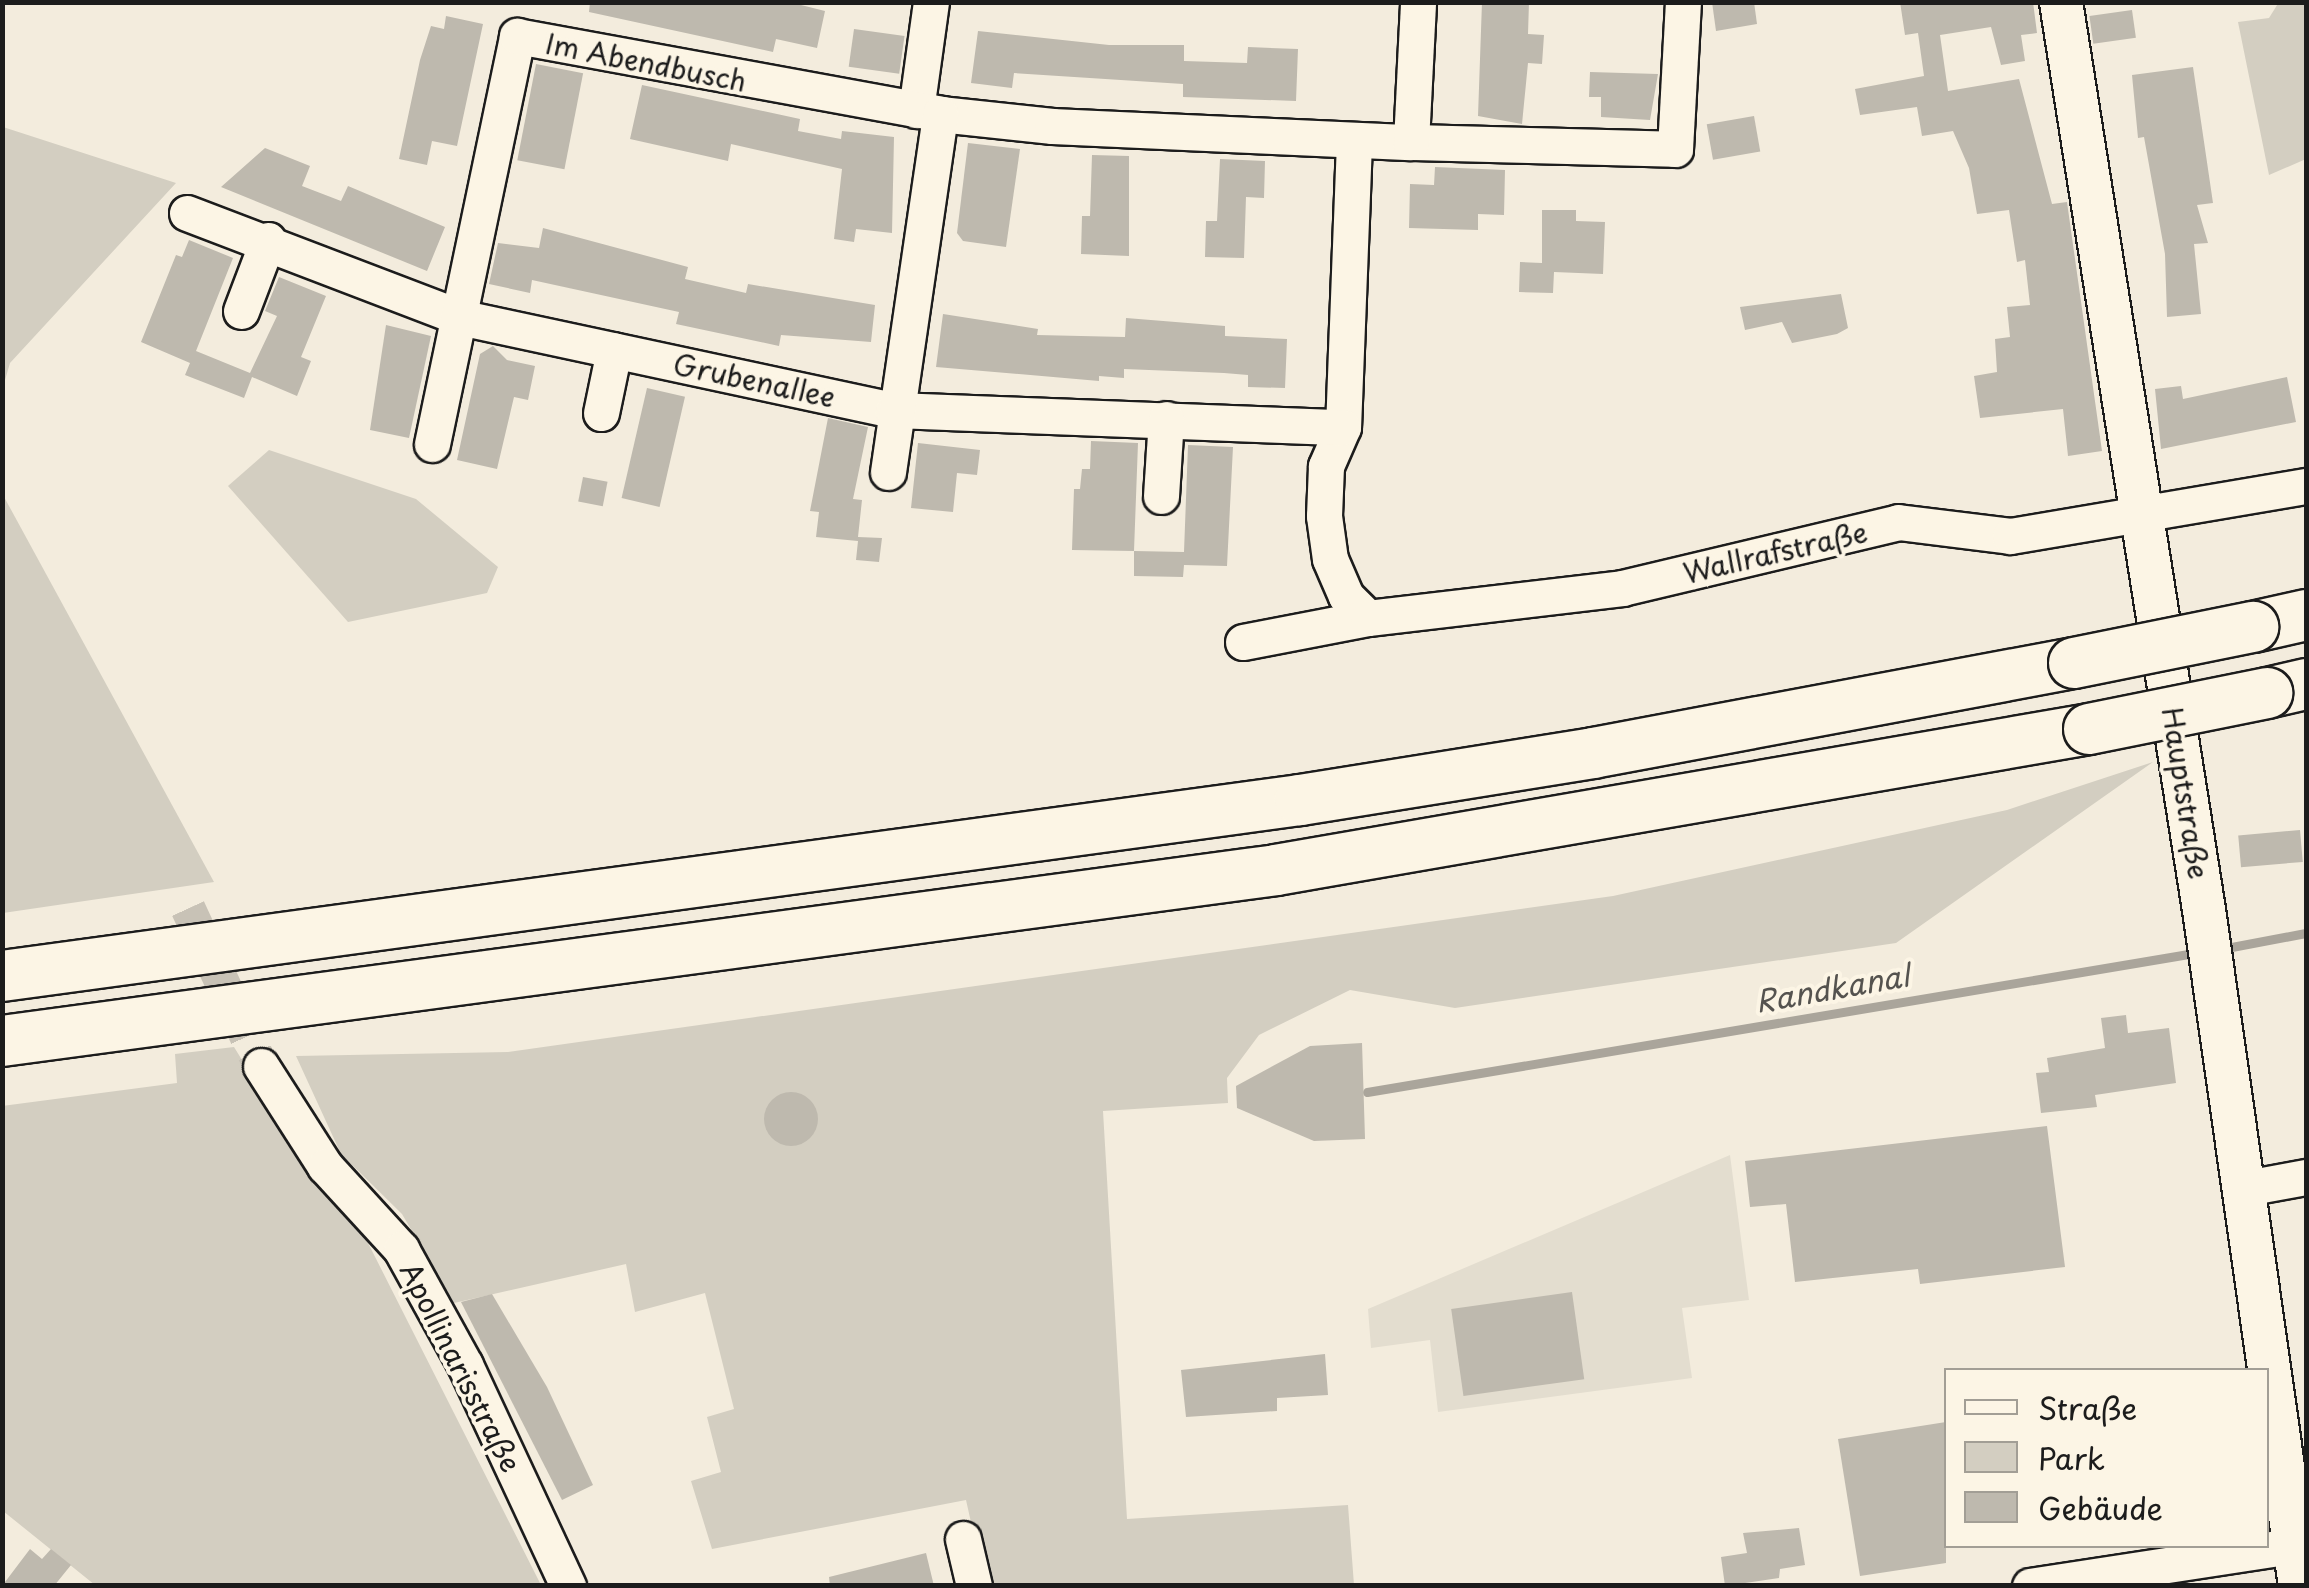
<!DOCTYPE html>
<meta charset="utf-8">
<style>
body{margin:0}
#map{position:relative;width:2309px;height:1588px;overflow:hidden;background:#f3ecdd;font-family:"Playpen Sans",sans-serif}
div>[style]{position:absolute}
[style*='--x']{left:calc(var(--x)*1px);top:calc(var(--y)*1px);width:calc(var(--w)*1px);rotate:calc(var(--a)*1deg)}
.built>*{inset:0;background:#e3ddcf}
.green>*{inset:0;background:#d3cec1}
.stream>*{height:9px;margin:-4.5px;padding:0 4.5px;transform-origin:4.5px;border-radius:4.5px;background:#aaa59b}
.building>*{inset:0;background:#beb9ae;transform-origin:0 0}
.round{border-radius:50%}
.minor-tunnel>*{height:35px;margin-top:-17.5px;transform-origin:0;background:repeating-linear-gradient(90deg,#c8c2b6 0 35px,transparent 0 53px)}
.roads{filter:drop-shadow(2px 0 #1c1c1c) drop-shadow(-2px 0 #1c1c1c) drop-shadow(0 2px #1c1c1c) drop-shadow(0 -2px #1c1c1c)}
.minor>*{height:35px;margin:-17.5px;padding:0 17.5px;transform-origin:17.5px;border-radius:17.5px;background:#fcf5e5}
.major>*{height:42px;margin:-21px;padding:0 21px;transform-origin:21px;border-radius:21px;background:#fcf5e5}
.highway>*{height:50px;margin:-25px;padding:0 25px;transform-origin:25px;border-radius:25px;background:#fcf5e5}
.bridges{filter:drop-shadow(2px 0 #1c1c1c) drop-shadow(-2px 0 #1c1c1c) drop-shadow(0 2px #1c1c1c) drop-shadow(0 -2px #1c1c1c)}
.highway-bridge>*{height:50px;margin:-25px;padding:0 25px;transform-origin:25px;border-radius:25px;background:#fcf5e5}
span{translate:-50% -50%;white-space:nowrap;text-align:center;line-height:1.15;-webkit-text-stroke:8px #fcf5e5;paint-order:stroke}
.street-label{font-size:28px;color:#1c1c1c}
.water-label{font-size:30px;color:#55534f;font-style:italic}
.frame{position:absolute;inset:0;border:5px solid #1c1c1c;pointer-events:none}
.legend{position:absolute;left:1944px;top:1368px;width:325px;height:180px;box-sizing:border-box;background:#fcf5e5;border:2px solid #a29e95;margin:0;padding:12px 18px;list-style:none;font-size:30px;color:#1c1c1c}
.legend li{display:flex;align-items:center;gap:20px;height:50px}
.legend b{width:50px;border:2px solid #a29e95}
</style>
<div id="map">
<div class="built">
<div style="clip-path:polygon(1730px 1155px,1749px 1300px,1682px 1308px,1692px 1378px,1438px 1412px,1430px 1340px,1371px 1348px,1368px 1309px)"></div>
</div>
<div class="green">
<div style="clip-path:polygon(2279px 2px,2306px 3px,2306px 159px,2269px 175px,2238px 22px,2269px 18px)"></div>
<div style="clip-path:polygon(3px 127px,176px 183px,10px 363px,3px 387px)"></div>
<div style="clip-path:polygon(269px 450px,416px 499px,498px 567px,487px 593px,348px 622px,228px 486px)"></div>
<div style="clip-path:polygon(2px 495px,3px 495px,214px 882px,3px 913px)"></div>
<div style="clip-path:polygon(2153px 762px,1896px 943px,1455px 1008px,1350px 990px,1259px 1035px,1227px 1078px,1228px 1103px,1103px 1111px,1127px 1519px,1348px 1505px,1354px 1585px,985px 1585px,966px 1500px,712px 1549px,691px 1481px,721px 1472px,707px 1417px,734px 1409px,705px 1293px,635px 1312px,626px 1264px,454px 1303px,402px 1214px,341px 1154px,296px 1056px,508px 1052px,1613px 896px,2007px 810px)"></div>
<div style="clip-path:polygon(234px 1047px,318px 1183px,364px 1235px,541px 1585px,95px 1585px,3px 1511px,2px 1106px,177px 1083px,175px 1054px)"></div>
</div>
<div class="stream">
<div style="--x:2221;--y:949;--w:86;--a:-10.7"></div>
<div style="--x:1367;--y:1092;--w:845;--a:-9.54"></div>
</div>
<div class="building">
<div style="clip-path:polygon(590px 2px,789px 2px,825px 11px,817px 48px,776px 39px,773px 52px,589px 12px)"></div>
<div style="clip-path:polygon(1482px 2px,1529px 2px,1528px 34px,1544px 35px,1542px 64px,1528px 63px,1522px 124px,1478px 116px)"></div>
<div style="clip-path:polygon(1712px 2px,1754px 2px,1757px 24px,1716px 31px)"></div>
<div style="clip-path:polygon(1900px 2px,2033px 2px,2037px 33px,2021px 35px,2025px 61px,2001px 65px,1991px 27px,1940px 35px,1948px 91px,2019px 79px,2052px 204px,2067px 202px,2102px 451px,2068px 456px,2063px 409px,1980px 418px,1974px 376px,1997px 372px,1995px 339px,2010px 337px,2007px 307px,2030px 305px,2025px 260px,2017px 262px,2009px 210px,1977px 214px,1969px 168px,1953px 131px,1922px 136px,1917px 107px,1860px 115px,1855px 89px,1924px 76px,1918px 33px,1905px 35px)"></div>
<div style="left:2132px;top:10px;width:28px;height:43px;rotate:82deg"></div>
<div style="clip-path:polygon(446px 16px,483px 24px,457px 146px,432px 141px,427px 165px,399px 159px,420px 60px,431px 26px,444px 29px)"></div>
<div style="left:854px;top:29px;width:51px;height:38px;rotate:8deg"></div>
<div style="clip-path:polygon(978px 31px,1109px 45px,1184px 45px,1184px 61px,1247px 63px,1248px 47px,1298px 49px,1296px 101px,1183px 97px,1183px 84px,1014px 73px,1012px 88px,971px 83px)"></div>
<div style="left:536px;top:64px;width:48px;height:98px;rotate:11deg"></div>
<div style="clip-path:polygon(2193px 67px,2213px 203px,2197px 205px,2208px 243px,2194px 244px,2201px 314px,2167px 317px,2165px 254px,2144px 137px,2138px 138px,2132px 75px)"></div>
<div style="clip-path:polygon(1590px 72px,1658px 74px,1650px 120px,1601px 117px,1601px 97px,1589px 97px)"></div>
<div style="clip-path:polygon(642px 85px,800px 119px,798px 131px,841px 139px,842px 131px,894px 137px,892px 233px,856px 229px,854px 242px,834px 239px,842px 169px,731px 144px,728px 161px,630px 139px)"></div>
<div style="left:1754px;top:116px;width:36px;height:48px;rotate:80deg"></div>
<div style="clip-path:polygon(968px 143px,1020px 149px,1006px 247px,963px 241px,957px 233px)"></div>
<div style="clip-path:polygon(265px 148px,310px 166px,302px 186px,341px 201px,348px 186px,445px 227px,427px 271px,221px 187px)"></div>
<div style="clip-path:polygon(1092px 155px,1129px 156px,1129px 256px,1081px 254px,1082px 216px,1090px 216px)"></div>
<div style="clip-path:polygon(1220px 159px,1265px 161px,1264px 198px,1246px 197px,1244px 258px,1205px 257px,1206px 221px,1217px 221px)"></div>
<div style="clip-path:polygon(1435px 167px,1505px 170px,1504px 215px,1478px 214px,1478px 230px,1409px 228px,1410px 184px,1434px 185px)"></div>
<div style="clip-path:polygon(1542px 210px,1576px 210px,1576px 221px,1605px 222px,1603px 274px,1554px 272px,1553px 293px,1519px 292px,1520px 262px,1542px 263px)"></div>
<div style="clip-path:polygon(543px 228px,688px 267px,685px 279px,746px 293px,748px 284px,875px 305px,871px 342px,781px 335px,779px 346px,676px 324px,679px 312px,532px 280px,530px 293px,489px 284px,498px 243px,539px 248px)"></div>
<div style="clip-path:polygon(189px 240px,233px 258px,196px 351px,250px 373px,277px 316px,265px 311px,279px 277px,326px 296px,301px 357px,311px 361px,297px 396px,252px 377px,244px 398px,185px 375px,190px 363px,141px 342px,176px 255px,182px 257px)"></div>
<div style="clip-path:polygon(1841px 294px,1848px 328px,1837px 334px,1792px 343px,1782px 322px,1745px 330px,1740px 307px)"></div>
<div style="clip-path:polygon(943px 314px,1038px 329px,1037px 335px,1125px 337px,1126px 318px,1225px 326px,1225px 336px,1287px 339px,1285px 388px,1248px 387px,1248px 375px,1224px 373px,1124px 369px,1124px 378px,1099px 376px,1099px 381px,936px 367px)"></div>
<div style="clip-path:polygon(386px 325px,431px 336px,409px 438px,370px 430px)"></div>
<div style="clip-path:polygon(493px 346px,507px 360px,535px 366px,528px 400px,514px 397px,497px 469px,457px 460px,480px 354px)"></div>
<div style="clip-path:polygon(2287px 377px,2296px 422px,2161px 449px,2155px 389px,2181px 386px,2183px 399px)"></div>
<div style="left:647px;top:388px;width:39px;height:113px;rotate:13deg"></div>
<div style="clip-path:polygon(828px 418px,868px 427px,853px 499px,862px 500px,858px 537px,882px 538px,879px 562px,856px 560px,858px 541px,816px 537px,819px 512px,810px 511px)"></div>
<div style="clip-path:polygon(1091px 441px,1138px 443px,1134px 551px,1072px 550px,1074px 489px,1080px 489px,1082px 469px,1090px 469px)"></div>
<div style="clip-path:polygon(918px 443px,980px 450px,977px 475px,957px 473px,953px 512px,911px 508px)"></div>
<div style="clip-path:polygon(1188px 445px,1233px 447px,1227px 566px,1184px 565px,1183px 577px,1134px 576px,1134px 551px,1184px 552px)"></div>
<div style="left:583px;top:477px;width:25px;height:25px;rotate:11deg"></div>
<div style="left:2300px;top:830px;width:32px;height:62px;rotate:85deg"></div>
<div style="clip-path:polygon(2126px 1015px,2128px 1033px,2169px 1028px,2176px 1083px,2095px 1095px,2097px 1107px,2041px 1113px,2036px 1073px,2049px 1072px,2047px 1058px,2105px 1048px,2101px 1018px)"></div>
<div style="clip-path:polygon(1362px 1043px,1365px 1139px,1314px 1141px,1237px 1108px,1236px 1086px,1310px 1046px)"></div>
<div class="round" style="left:764px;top:1092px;width:54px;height:54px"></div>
<div style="clip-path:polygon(2047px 1126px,2065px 1267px,1920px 1284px,1918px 1269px,1795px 1282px,1786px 1204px,1750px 1207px,1745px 1161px)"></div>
<div style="left:1572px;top:1292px;width:88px;height:122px;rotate:82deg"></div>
<div style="clip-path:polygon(492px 1294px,547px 1387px,593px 1485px,562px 1500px,461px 1302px)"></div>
<div style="clip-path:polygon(1325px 1354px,1328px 1395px,1277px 1398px,1277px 1411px,1186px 1417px,1181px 1370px)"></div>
<div style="clip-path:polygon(1946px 1422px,1946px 1563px,1860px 1576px,1838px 1439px)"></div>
<div style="clip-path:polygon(1799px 1528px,1805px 1565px,1780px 1569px,1779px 1578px,1725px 1586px,1721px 1557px,1747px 1553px,1743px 1533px)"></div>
<div style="clip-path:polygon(30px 1549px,42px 1559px,51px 1549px,71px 1565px,54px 1586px,2px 1586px)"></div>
<div style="clip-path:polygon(926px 1553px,934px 1586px,830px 1586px,829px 1577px)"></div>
</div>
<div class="minor-tunnel">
<div style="--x:188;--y:908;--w:174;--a:65.2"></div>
</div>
<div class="roads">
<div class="minor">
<div style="--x:916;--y:110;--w:109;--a:-82.1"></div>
<div style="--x:1354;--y:142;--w:285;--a:92.2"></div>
<div style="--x:1343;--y:427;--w:43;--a:113.6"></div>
<div style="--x:1326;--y:466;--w:50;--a:92.3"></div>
<div style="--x:1324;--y:516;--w:43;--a:82.1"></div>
<div style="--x:1330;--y:559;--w:40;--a:66.6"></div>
<div style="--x:1346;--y:596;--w:31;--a:45"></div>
<div style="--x:1411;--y:142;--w:264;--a:1.5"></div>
<div style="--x:1675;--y:149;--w:147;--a:-86.9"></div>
<div style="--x:187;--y:213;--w:291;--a:20.9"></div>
<div style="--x:459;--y:317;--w:444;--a:12.1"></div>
<div style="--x:893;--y:410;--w:450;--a:2.2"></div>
<div style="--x:241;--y:311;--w:76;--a:-69.2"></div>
<div style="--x:601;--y:413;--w:64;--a:-78.3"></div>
<div style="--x:432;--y:444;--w:417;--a:-78.2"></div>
<div style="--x:517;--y:36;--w:430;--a:10.4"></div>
<div style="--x:940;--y:114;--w:113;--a:6.1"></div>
<div style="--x:1052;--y:126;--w:359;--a:2.6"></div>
<div style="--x:1411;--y:142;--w:140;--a:-87.1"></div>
<div style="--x:888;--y:472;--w:362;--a:-81.7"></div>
<div style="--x:1161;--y:496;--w:77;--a:-86.3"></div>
<div style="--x:1243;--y:642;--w:127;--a:-10.9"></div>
<div style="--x:1368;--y:618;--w:256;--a:-6.7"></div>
<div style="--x:1622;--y:588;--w:284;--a:-13.4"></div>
<div style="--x:1898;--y:522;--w:113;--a:7.1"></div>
<div style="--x:2010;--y:536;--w:300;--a:-9.6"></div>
<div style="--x:261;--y:1066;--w:119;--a:57.4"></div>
<div style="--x:325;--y:1166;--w:113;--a:47.5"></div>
<div style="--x:401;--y:1249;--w:132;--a:61.1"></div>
<div style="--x:465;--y:1365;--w:244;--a:65"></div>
<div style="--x:2246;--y:1188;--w:61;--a:-10.4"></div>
<div style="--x:963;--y:1539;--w:48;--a:76.8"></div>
<div style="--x:2030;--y:1586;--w:279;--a:-8.7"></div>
</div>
<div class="major">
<div style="--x:2061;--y:2;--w:919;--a:81.05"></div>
<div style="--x:2204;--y:910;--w:683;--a:81.92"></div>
</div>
<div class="highway">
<div style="--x:2253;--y:627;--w:54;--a:-12.8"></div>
<div style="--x:2267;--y:693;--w:40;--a:-13"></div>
<div style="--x:2;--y:976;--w:1310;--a:-7.72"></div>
<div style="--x:1300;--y:800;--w:297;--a:-9.1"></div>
<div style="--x:1593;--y:753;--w:489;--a:-10.6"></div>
<div style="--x:2;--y:1041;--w:1285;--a:-7.64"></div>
<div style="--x:1276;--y:870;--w:825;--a:-9.84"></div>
</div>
</div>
<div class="bridges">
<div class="highway-bridge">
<div style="--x:2074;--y:663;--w:183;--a:-11.4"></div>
<div style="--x:2089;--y:729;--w:182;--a:-11.4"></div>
</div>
</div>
<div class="street-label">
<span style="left:646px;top:62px;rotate:11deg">Im Abendbusch</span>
<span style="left:754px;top:380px;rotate:12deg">Grubenallee</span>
<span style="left:1775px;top:552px;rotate:-13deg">Wallrafstraße</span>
<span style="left:2186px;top:793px;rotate:81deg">Hauptstraße</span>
<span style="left:461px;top:1367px;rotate:63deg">Apollinarisstraße</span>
</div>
<div class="water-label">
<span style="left:1832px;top:988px;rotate:-10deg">Randkanal</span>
</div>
<div class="frame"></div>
<ul class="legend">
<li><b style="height:12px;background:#fcf5e5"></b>Straße</li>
<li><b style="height:28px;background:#d3cec1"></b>Park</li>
<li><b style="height:28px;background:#beb9ae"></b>Gebäude</li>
</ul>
</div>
